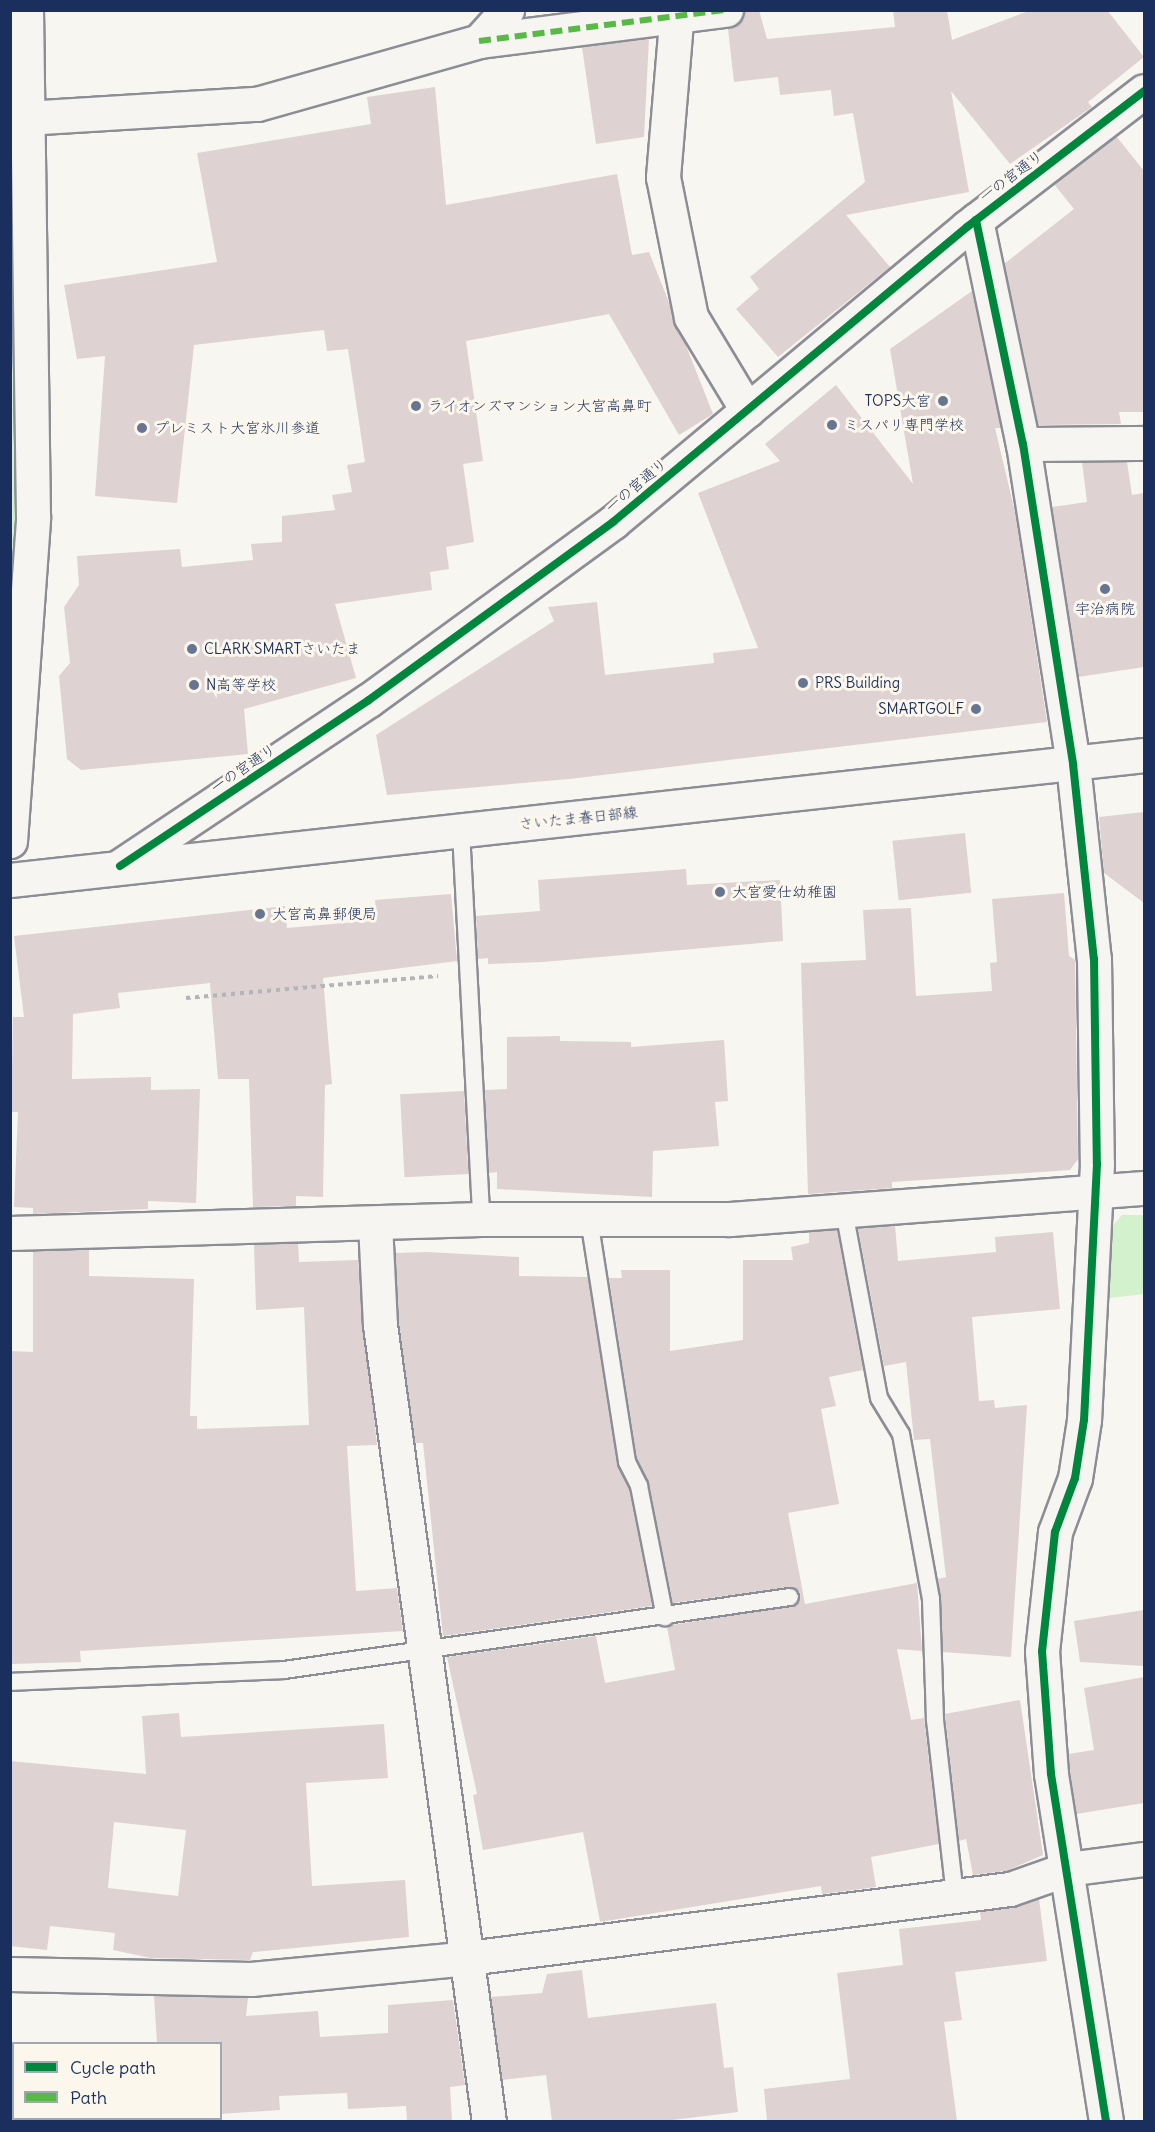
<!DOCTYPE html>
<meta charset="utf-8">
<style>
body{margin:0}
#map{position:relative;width:1155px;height:2132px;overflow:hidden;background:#f8f6f0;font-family:Delius,"Klee One",sans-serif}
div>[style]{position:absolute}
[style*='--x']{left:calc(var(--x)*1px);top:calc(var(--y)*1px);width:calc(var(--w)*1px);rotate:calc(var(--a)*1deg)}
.green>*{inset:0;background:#d3f1cd}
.building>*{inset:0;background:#ded2d3;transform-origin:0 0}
.path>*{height:4px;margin-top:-2px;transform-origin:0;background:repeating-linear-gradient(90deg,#b3b5b7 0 4.5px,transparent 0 9px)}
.roads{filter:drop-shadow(2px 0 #8b8e94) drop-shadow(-2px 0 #8b8e94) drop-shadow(0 2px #8b8e94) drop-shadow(0 -2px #8b8e94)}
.lane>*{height:16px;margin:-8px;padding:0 8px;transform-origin:8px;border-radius:8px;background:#f6f5f1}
.street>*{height:33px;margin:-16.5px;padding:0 16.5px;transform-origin:16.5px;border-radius:16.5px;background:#f6f5f1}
.primary>*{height:33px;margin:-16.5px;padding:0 16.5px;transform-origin:16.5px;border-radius:16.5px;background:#f6f5f1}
.quiet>*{height:6px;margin-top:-3px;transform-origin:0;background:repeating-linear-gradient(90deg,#58b947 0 12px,transparent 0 18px)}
.cycleway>*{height:8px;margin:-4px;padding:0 4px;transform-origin:4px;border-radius:4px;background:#00873e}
.dots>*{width:16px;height:16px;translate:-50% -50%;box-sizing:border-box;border:3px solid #fbf7ec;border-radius:50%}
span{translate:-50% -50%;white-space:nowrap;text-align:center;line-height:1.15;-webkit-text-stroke:6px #fbf7ec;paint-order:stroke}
.street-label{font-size:15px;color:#1b2f5e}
.poi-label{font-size:15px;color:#1b2f5e}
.right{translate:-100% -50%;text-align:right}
.left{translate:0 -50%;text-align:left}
.frame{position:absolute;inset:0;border:12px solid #1b2f5e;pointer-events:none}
.legend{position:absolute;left:12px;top:2042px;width:210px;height:78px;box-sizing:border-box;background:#fbf7ec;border:2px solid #a1a7b3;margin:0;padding:8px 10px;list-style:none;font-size:18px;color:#1b2f5e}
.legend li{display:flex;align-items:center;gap:12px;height:30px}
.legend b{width:30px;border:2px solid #a1a7b3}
</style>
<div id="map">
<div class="green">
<div style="clip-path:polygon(10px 11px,24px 448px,11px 718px)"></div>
<div style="clip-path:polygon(1122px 1215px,1144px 1215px,1144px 1294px,1110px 1298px,1108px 1231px)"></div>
</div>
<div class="building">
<div style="clip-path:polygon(744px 10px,759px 10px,767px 39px,895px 27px,893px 10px,947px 10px,952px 40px,1031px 10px,1107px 10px,1144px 57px,1088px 102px,1092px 107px,1010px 164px,951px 91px,969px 192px,846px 215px,890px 267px,778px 357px,736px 309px,759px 289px,750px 277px,865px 182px,853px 113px,834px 116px,831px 90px,780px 95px,778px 77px,734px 82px,728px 29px,738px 25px)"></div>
<div style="clip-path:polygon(649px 39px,644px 137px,596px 144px,582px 47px)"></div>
<div style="clip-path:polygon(435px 87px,446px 205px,617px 174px,632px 255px,649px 252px,713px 414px,679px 435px,609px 314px,466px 341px,483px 461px,463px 464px,474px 542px,446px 547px,449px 569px,430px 572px,432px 590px,335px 604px,356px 678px,244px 709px,248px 754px,81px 770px,67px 759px,59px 676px,70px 663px,64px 607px,79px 585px,77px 556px,180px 549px,182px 567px,253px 560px,251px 544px,282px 542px,282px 516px,335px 510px,332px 495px,352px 492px,347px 465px,365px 462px,348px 349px,327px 351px,324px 330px,194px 345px,177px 503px,95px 496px,105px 356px,77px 359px,64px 285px,217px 262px,197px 153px,371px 124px,367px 97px)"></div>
<div style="clip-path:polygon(1116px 136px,1144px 171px,1144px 412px,1119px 412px,1121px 424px,1038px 425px,1004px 264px,1074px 209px,1054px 184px)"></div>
<div style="clip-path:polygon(972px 291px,1001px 428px,995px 428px,1015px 512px,1047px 722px,569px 779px,387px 795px,376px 735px,554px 621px,548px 607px,597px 602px,605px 675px,714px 663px,713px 653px,758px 648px,698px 493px,780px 461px,765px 444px,836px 385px,913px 484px,890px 349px)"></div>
<div style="clip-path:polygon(1082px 462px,1127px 462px,1132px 495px,1144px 493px,1144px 667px,1078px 677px,1052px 507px,1087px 502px)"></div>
<div style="clip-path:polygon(1144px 812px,1144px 903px,1104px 873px,1099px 817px)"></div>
<div style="left:965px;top:833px;width:60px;height:73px;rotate:84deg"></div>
<div style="clip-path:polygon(686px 869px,687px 885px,780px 880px,783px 941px,543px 962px,488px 964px,488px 958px,478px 959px,476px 916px,540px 911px,538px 880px)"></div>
<div style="clip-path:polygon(1064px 893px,1069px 956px,1075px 960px,1078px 1159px,1070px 1170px,892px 1182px,892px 1188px,808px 1194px,801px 963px,866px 960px,863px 910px,911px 908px,916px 996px,992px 991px,990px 963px,997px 962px,992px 899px)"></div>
<div style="clip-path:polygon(451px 894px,457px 961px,323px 978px,332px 1084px,325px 1085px,323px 1197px,296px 1196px,296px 1206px,253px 1207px,249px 1079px,218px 1079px,210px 983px,118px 993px,120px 1008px,73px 1014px,72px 1079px,151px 1077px,151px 1090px,200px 1089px,196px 1203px,148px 1201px,148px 1209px,33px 1214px,33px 1208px,14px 1207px,18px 1112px,11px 1112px,13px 1017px,24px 1017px,14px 936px,285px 906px,287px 928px,377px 920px,375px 900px)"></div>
<div style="clip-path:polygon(560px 1036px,560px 1041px,631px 1042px,631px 1047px,724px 1040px,728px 1101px,715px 1102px,719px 1146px,653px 1151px,652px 1197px,497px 1189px,497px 1172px,489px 1173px,485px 1090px,507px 1089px,507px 1037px)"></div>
<div style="left:464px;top:1091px;width:83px;height:64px;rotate:87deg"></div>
<div style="clip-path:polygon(895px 1225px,898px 1261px,996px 1252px,995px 1237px,1053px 1232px,1060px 1309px,972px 1317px,979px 1401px,994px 1400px,995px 1408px,1027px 1405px,1011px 1657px,943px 1652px,938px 1579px,946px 1577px,930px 1439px,914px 1440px,906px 1362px,884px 1366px,858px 1228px)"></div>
<div style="clip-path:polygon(837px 1230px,863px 1370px,829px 1377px,836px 1406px,821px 1409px,839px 1504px,788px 1513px,805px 1604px,917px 1583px,922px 1651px,897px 1649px,911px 1720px,924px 1718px,939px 1844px,871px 1857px,876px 1887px,822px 1894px,821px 1886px,600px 1922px,583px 1832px,483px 1850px,473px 1795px,477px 1794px,447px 1657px,596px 1636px,605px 1683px,675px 1670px,667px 1627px,672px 1625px,797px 1605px,799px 1591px,789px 1587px,673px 1603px,649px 1484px,637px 1459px,609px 1278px,622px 1278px,621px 1270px,670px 1270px,670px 1351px,743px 1340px,743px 1260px,793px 1260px,791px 1247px,809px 1243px,809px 1232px)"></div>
<div style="clip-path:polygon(298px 1243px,299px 1262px,358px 1260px,377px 1445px,347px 1446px,356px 1591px,397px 1588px,403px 1631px,80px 1651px,81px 1662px,10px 1664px,10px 1351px,33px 1352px,33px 1251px,89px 1249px,89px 1276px,194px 1279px,190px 1416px,197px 1416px,197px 1429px,309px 1425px,304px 1307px,256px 1310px,254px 1245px)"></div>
<div style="clip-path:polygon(427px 1252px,519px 1257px,519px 1276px,588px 1277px,617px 1464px,629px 1489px,652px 1606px,443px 1636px,423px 1443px,415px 1443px,399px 1323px,395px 1253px)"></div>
<div style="clip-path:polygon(1144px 1610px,1144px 1666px,1080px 1662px,1074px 1621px)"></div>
<div style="clip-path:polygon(1144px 1677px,1144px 1803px,1076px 1814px,1068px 1754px,1094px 1750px,1084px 1688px)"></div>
<div style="clip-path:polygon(1020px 1700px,1043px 1855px,1006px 1871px,973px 1875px,966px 1839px,959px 1841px,945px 1714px)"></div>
<div style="clip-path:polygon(evenodd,179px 1713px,181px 1737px,384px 1724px,388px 1778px,306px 1783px,312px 1886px,405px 1880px,409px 1937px,253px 1952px,250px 1960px,151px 1958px,113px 1950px,115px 1933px,50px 1926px,47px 1950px,10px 1946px,10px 1761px,146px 1774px,142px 1716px,179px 1713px,114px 1822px,186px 1830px,178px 1896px,108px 1888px,114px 1822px)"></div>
<div style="clip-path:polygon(1039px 1899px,1047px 1961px,955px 1972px,962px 2020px,944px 2022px,957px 2121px,767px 2121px,764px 2089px,850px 2079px,837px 1973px,903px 1965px,899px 1929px,981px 1920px,980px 1912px)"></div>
<div style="clip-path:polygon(582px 1970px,588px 2018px,716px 2003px,724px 2068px,733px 2067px,738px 2112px,664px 2121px,552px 2121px,546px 2075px,502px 2080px,491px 1997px,542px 1993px,547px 1974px)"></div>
<div style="clip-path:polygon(154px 1996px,248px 1998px,246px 2016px,318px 2011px,320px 2037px,388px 2033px,388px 2005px,453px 2000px,465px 2085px,450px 2087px,452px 2121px,407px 2121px,406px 2106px,348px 2109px,347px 2093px,279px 2096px,280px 2110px,220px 2114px,220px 2043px,157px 2043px)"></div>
</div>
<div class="path">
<div style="--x:186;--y:998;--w:253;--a:-5"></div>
</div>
<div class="roads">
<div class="lane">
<div style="--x:461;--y:831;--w:389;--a:87"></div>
<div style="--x:844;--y:1211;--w:190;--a:79.4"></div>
<div style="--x:879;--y:1398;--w:42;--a:58.6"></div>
<div style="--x:901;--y:1434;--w:168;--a:79.7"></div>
<div style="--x:931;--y:1599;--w:121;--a:88.1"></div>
<div style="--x:935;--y:1720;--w:177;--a:83.5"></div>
<div style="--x:589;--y:1219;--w:246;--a:81.1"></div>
<div style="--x:627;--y:1462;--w:27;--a:63"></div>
<div style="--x:639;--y:1486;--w:134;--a:78.8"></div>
<div style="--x:10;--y:1682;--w:274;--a:-2.5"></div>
<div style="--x:284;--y:1670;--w:511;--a:-8.21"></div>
</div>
<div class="street">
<div style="--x:677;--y:10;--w:168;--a:94.8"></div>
<div style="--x:663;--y:177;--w:143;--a:78.7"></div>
<div style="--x:691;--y:317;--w:109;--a:58.9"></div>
<div style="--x:479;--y:41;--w:249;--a:-7.2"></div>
<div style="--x:25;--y:118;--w:232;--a:-3.5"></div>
<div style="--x:257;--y:104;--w:231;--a:-15.8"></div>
<div style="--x:479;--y:41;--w:42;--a:-47.9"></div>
<div style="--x:976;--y:220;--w:229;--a:78.2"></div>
<div style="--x:1023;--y:444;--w:324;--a:81.1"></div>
<div style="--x:1073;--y:764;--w:196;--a:83.9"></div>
<div style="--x:1094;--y:959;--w:205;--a:89.2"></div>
<div style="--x:1097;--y:1164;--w:256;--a:92.9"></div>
<div style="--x:1084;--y:1420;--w:59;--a:98.8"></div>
<div style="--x:1075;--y:1478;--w:58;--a:110.3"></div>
<div style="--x:1055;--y:1532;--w:120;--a:96.2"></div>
<div style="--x:1042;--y:1651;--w:123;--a:85.8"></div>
<div style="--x:1051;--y:1774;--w:352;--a:81"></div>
<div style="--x:1023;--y:444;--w:121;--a:-0.5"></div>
<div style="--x:10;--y:841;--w:325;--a:-85.9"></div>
<div style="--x:33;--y:517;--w:507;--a:-90.79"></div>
<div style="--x:120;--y:866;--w:299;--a:-33.7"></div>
<div style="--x:369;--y:700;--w:302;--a:-36.1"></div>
<div style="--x:613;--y:522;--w:461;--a:-39.8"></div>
<div style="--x:967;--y:227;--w:223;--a:-37.5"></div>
<div style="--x:375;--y:1223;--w:102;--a:87.2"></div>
<div style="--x:380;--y:1325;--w:804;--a:82.21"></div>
<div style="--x:10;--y:1233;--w:471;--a:-1.7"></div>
<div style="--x:481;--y:1219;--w:249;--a:0"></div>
<div style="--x:730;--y:1219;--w:415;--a:-4.3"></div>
<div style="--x:10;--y:1974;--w:241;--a:1.2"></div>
<div style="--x:251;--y:1979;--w:218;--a:-5.5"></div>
<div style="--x:468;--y:1958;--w:546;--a:-7.26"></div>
<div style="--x:1010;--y:1889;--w:60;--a:-19.3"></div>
<div style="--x:1067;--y:1869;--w:78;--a:-7.4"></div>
</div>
<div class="primary">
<div style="--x:10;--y:880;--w:1141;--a:-6.29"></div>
</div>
</div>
<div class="quiet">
<div style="--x:479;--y:41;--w:249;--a:-7.2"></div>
</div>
<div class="cycleway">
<div style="--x:976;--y:220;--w:229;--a:78.2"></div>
<div style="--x:1023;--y:444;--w:324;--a:81.1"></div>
<div style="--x:1073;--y:764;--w:196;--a:83.9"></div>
<div style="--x:1094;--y:959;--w:205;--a:89.2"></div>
<div style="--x:1097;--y:1164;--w:256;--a:92.9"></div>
<div style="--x:1084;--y:1420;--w:59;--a:98.8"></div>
<div style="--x:1075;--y:1478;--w:58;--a:110.3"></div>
<div style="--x:1055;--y:1532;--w:120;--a:96.2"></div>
<div style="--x:1042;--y:1651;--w:123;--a:85.8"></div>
<div style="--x:1051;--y:1774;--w:352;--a:81"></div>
<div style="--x:120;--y:866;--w:299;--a:-33.7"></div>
<div style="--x:369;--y:700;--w:302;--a:-36.1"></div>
<div style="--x:613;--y:522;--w:461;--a:-39.8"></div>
<div style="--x:967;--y:227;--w:223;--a:-37.5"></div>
</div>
<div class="dots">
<div style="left:943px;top:401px;background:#687591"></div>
<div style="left:416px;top:406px;background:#687591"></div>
<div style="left:832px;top:425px;background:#687591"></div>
<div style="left:142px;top:428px;background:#687591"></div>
<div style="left:1105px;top:589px;background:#687591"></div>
<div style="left:192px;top:649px;background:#687591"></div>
<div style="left:803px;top:683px;background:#687591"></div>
<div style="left:194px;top:685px;background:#687591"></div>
<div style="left:976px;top:709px;background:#687591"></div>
<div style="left:720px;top:892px;background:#687591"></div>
<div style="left:260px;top:914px;background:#687591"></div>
</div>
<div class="street-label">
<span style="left:1011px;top:176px;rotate:-37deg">一の宮通り</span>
<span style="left:636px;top:485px;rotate:-40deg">一の宮通り</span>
<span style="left:243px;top:768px;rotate:-34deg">一の宮通り</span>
<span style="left:578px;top:818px;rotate:-6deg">さいたま春日部線</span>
</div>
<div class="poi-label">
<span class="right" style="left:931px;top:401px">TOPS大宮</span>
<span class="left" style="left:428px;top:406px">ライオンズマンション大宮高鼻町</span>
<span class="left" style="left:844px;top:425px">ミスパリ専門学校</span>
<span class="left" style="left:154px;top:428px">プレミスト大宮氷川参道</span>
<span style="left:1105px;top:609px">宇治病院</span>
<span class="left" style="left:204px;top:649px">CLARK SMARTさいたま</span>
<span class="left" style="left:815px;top:683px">PRS Building</span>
<span class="left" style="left:206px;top:685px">N高等学校</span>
<span class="right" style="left:964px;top:709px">SMARTGOLF</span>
<span class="left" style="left:732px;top:892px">大宮愛仕幼稚園</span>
<span class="left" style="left:272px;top:914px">大宮高鼻郵便局</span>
</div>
<div class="frame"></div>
<ul class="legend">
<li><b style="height:8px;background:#00873e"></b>Cycle path</li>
<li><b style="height:8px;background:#58b947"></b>Path</li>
</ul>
</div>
